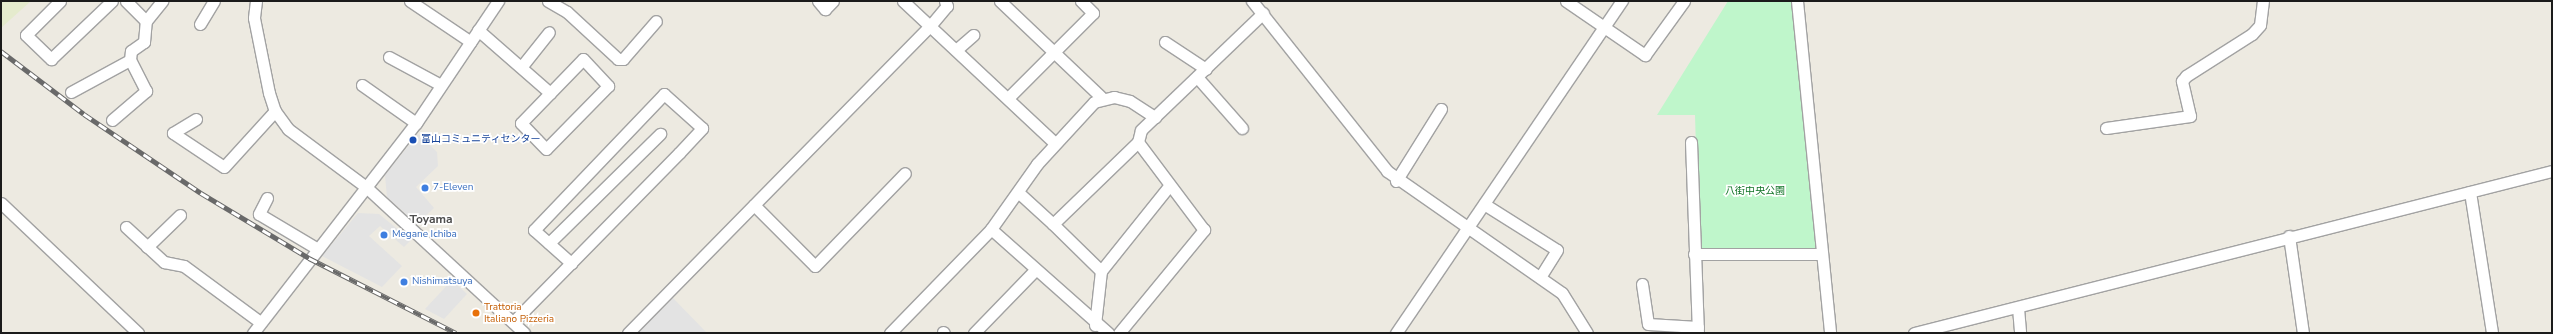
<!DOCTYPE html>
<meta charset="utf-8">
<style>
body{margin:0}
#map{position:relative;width:2553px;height:334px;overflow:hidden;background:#edeae1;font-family:"Nunito Sans","Noto Sans JP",sans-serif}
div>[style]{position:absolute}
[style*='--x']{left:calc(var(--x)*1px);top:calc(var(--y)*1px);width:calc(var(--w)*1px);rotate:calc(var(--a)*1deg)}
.farmland>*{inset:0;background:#e5ebcd}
.park>*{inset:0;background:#bff6cb}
.parking>*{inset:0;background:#e3e3e3}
.roads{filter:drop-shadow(1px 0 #a2a2a2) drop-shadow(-1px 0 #a2a2a2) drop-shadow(0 1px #a2a2a2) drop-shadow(0 -1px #a2a2a2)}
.minor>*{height:11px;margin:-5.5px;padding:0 5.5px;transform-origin:5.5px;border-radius:5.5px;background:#fff}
.rail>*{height:4.5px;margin-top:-2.25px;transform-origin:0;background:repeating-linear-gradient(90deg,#fff 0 9px,#696969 0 18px);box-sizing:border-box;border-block:1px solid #696969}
.dots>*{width:11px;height:11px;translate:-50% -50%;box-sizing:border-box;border:2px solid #fff;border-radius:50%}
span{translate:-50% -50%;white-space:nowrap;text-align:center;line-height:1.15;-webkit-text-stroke:3.5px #fff;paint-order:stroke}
.transit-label{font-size:10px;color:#164399}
.left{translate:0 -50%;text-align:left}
.shop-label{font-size:10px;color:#366cbe}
.park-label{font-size:10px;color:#107326}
.food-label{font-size:10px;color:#c56008}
.quarter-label{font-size:12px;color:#4e4e4e;font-weight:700}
.frame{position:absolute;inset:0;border:2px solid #1b1b1b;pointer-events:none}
</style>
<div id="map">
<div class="farmland">
<div style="clip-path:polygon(1px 1px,31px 1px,1px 28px)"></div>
</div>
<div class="park">
<div style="clip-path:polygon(1728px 1px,1793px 1px,1819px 251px,1699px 251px,1695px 115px,1657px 115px)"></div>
</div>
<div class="parking">
<div style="clip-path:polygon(418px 134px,437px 152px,438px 166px,416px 187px,434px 208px,417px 224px,387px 197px,385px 175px)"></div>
<div style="clip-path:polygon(358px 213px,379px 214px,411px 240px,404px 247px,380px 226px,369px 236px,402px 266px,382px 287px,322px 256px)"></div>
<div style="clip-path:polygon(452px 280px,467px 294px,444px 319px,425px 309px)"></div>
<div style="clip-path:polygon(673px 298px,707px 333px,638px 333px)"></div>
</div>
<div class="roads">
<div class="minor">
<div style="--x:60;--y:1;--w:48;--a:135"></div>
<div style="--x:26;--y:35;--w:35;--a:44"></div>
<div style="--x:51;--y:59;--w:84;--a:-43.6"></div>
<div style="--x:126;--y:1;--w:28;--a:45"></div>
<div style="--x:256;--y:1;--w:17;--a:97"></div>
<div style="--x:254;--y:18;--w:76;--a:78.7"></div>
<div style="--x:269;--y:93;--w:19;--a:72"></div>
<div style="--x:275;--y:111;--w:22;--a:54"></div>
<div style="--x:288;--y:129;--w:97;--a:36.6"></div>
<div style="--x:366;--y:187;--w:215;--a:42.7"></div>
<div style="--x:410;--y:1;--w:73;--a:33.9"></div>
<div style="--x:548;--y:1;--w:22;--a:30"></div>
<div style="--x:567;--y:12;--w:69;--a:42.7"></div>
<div style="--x:618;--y:59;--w:5;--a:0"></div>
<div style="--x:623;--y:59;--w:50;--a:-49"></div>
<div style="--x:818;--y:1;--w:11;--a:49"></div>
<div style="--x:825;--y:9;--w:11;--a:-45"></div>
<div style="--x:903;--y:1;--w:208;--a:43.1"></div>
<div style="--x:1000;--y:1;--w:139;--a:43.5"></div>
<div style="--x:1252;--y:1;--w:217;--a:51.5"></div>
<div style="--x:1387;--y:171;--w:213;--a:34.9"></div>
<div style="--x:1562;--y:293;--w:47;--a:58"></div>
<div style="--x:1566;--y:1;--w:96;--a:34.4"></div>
<div style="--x:1645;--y:55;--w:67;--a:-54.2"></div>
<div style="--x:1797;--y:1;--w:334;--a:84.3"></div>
<div style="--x:200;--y:24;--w:27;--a:-59"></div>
<div style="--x:478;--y:30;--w:96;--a:41.2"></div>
<div style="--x:1165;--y:42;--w:49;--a:33.4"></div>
<div style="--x:956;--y:50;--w:23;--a:-41"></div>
<div style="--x:389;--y:57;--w:59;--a:28.3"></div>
<div style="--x:583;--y:59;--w:37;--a:47"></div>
<div style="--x:608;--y:86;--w:88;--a:134.5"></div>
<div style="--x:546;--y:149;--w:36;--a:-134"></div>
<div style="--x:521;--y:123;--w:89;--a:-45.9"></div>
<div style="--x:522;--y:66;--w:43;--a:-51.5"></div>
<div style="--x:1197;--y:77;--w:68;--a:48.6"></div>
<div style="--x:362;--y:85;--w:66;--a:35.1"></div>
<div style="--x:71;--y:92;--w:67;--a:-28.5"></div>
<div style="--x:130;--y:60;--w:9;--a:-84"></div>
<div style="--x:131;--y:51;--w:16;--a:-35"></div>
<div style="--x:144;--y:42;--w:21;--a:-85"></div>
<div style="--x:146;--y:21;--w:26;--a:-51"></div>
<div style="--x:1008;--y:98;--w:120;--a:-45"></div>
<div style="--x:1093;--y:13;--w:17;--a:-135"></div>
<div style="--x:196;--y:119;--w:27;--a:149"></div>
<div style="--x:173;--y:133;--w:61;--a:33.7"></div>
<div style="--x:224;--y:167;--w:76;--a:-47.7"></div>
<div style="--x:112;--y:120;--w:45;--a:-40.5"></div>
<div style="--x:146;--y:91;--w:35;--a:-117"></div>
<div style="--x:2106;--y:128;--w:85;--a:-8.1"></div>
<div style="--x:2190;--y:116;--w:36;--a:-103"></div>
<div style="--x:2182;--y:81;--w:6;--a:-51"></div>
<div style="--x:2186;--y:76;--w:78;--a:-32.5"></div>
<div style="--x:2252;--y:34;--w:12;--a:-48"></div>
<div style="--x:2260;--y:25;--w:24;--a:-83"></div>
<div style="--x:1691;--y:142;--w:191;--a:87.9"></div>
<div style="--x:1396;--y:181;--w:85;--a:-58"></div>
<div style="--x:2470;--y:192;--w:143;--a:81.1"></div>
<div style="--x:1019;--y:193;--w:46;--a:42.4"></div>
<div style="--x:267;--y:198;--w:18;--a:117"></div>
<div style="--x:259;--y:214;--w:66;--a:30.8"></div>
<div style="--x:1;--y:203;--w:189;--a:43.5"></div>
<div style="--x:1484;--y:204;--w:86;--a:32.2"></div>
<div style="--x:1557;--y:250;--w:32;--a:122"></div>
<div style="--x:754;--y:205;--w:86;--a:45"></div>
<div style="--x:815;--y:266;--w:129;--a:-45.9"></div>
<div style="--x:126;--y:227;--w:52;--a:42.6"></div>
<div style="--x:164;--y:262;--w:20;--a:11"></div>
<div style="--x:184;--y:266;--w:94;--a:36.4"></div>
<div style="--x:991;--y:229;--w:157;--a:41.6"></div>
<div style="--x:2289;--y:236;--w:98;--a:81.8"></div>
<div style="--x:549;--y:243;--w:156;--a:-44.5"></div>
<div style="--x:147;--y:247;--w:46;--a:-44.1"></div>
<div style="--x:1694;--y:254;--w:128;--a:0"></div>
<div style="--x:1101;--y:271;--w:109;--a:-51.3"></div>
<div style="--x:1642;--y:284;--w:40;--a:81.5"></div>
<div style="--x:1648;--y:324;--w:50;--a:3.4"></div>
<div style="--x:2018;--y:308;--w:25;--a:85"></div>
<div style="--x:513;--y:322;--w:237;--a:-45.5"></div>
<div style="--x:679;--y:153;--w:34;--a:-47"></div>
<div style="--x:702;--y:128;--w:51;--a:-138.2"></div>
<div style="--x:664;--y:94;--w:188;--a:133.7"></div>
<div style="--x:534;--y:230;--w:50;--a:41.7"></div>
<div style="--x:1095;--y:325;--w:54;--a:-83.7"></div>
<div style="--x:1101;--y:271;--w:67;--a:-135.6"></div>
<div style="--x:1053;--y:224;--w:118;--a:-44"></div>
<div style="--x:1138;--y:142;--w:12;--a:-76"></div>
<div style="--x:1141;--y:130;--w:169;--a:-43.8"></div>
<div style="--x:943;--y:332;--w:1;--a:45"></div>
<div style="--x:253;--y:333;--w:266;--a:-52.2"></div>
<div style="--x:416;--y:123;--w:147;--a:-56.1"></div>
<div style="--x:628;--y:333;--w:431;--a:-45.5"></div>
<div style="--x:930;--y:26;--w:26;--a:-50"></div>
<div style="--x:947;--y:6;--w:5;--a:-112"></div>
<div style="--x:890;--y:333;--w:145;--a:-45.8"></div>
<div style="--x:991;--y:229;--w:80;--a:-54.7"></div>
<div style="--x:1037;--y:164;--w:84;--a:-47.4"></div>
<div style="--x:1094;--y:102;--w:21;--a:-14"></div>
<div style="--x:1114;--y:97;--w:16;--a:14"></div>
<div style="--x:1130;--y:101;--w:30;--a:33"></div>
<div style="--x:974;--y:333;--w:88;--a:-45.9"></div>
<div style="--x:1119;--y:333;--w:134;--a:-50.5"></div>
<div style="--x:1204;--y:230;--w:110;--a:-126.9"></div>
<div style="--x:1396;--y:333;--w:402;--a:-55.8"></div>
<div style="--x:1914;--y:333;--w:658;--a:-14.25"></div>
</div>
</div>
<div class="rail">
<div style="--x:1;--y:51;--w:104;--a:37.2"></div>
<div style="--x:84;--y:114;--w:141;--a:34"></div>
<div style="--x:201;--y:193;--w:126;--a:31"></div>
<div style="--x:309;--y:258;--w:165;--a:27"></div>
</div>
<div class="dots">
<div style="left:413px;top:140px;background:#1a4fb4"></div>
<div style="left:425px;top:188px;background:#3f7fe0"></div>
<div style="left:384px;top:235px;background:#3f7fe0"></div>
<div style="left:404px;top:282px;background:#3f7fe0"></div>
<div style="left:476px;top:313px;background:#e8710a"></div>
</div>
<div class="transit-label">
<span class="left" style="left:421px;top:140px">富山コミュニティセンター</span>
</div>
<div class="shop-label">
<span class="left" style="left:433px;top:188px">7-Eleven</span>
<span class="left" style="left:392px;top:235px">Megane Ichiba</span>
<span class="left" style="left:412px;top:282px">Nishimatsuya</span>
</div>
<div class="park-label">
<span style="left:1755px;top:192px">八街中央公園</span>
</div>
<div class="food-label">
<span class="left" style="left:484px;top:313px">Trattoria<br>Italiano Pizzeria</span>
</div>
<div class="quarter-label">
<span style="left:431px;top:220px">Toyama</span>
</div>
<div class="frame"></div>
</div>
